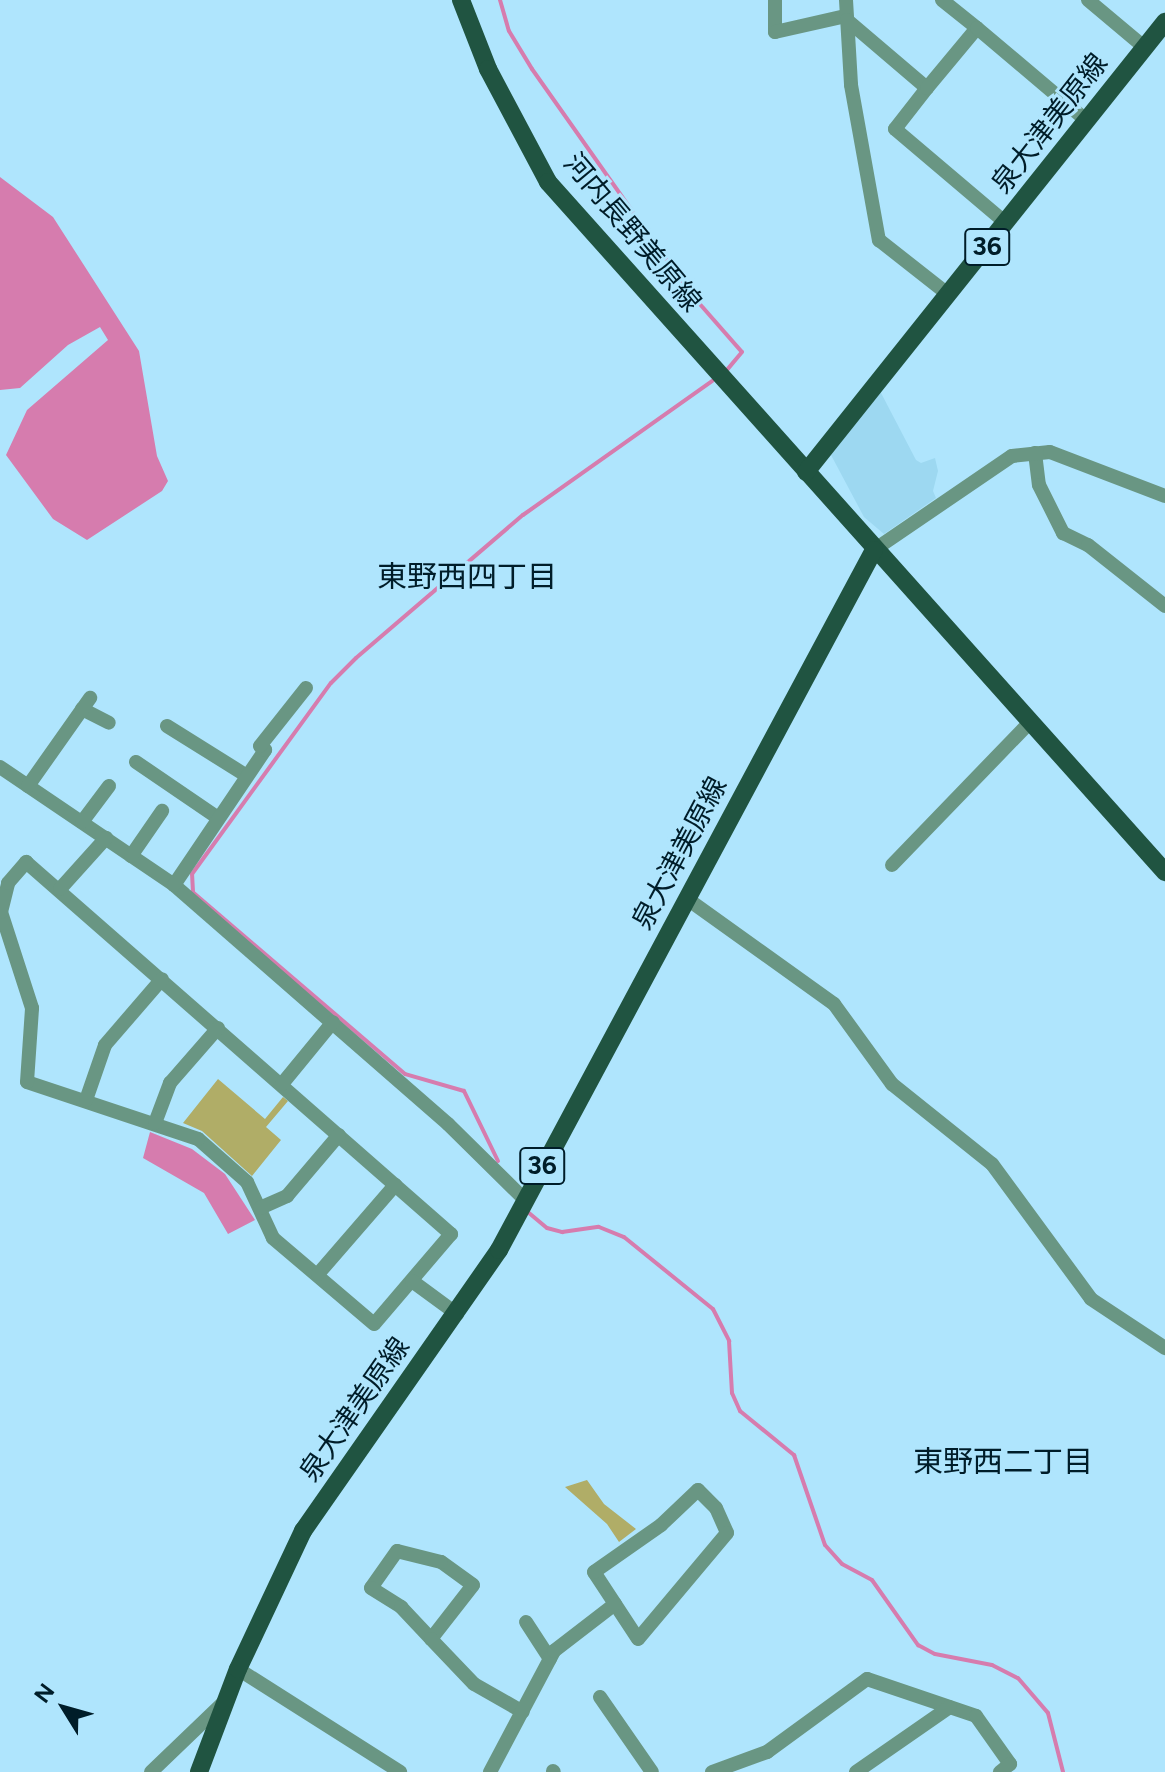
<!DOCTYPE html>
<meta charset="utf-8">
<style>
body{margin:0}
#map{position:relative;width:1165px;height:1772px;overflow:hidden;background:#afe5fd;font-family:Figtree,"Noto Sans JP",sans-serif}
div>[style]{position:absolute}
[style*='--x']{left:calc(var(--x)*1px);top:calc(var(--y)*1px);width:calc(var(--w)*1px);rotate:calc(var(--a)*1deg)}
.built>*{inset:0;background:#9dd8f1}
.green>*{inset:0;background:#b0ad67}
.water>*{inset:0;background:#d67cae}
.stream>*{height:4px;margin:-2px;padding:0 2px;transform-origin:2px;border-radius:2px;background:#d67cae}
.minor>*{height:14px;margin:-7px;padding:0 7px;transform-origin:7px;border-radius:7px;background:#699683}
.major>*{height:18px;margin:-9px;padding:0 9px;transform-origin:9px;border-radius:9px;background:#205441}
span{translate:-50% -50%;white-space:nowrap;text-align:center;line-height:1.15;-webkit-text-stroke:6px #afe5fd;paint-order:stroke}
.shield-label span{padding:2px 6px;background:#afe5fd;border:2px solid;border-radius:6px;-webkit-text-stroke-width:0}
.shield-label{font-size:26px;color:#001d29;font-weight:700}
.street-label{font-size:28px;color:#001d29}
.neighbourhood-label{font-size:30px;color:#001d29}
.north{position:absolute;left:24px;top:1668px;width:80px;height:80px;-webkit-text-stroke:6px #afe5fd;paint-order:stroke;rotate:307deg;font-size:22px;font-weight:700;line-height:32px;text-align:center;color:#001d29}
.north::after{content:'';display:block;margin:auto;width:28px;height:36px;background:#001d29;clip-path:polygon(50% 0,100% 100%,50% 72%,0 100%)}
</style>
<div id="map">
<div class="built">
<div style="clip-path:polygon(880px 391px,916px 460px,921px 463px,935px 458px,938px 471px,933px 491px,936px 498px,884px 534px,864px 517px,831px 455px)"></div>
</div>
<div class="green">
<div style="clip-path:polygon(218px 1079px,265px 1119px,283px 1097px,288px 1101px,266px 1127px,281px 1140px,252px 1176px,202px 1131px,183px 1123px)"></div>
<div style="clip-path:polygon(587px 1480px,604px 1504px,636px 1529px,619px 1542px,607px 1524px,565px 1487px)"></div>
</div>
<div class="water">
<div style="clip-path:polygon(0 177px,53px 217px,139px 351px,157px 456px,168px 481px,162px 491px,87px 540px,53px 519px,6px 455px,27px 410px,108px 340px,100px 327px,68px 345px,20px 388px,0 390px)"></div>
<div style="clip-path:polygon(150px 1132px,192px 1149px,225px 1174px,255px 1220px,228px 1234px,204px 1193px,143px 1158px)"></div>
</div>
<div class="stream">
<div style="--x:500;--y:0;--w:32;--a:74"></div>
<div style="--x:509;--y:31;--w:44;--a:58.8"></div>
<div style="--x:532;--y:69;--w:276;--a:54.8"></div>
<div style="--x:691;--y:294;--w:77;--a:48.7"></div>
<div style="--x:742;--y:352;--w:23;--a:130"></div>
<div style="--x:498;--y:1161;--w:78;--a:-115.9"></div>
<div style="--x:464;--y:1091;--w:61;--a:-163.9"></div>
<div style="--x:405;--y:1074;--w:279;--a:-139.4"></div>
<div style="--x:193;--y:892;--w:18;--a:-93"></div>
<div style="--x:192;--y:874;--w:236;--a:-54"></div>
<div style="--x:331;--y:683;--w:35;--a:-45"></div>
<div style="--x:356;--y:658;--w:220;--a:-40.6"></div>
<div style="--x:523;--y:515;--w:232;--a:-35.3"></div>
<div style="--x:529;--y:1213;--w:23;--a:40"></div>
<div style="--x:547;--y:1228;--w:16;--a:15"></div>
<div style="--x:562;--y:1232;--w:37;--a:-8"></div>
<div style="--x:599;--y:1227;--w:27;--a:22"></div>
<div style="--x:624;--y:1237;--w:114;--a:39"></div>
<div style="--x:713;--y:1309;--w:36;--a:63"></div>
<div style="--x:729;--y:1341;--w:52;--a:86.7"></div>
<div style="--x:732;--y:1393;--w:20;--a:66"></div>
<div style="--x:740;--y:1411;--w:70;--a:39.2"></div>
<div style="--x:794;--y:1455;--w:95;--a:71"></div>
<div style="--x:825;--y:1545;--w:25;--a:48"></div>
<div style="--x:842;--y:1564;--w:34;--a:28"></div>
<div style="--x:872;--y:1580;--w:80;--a:54.7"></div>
<div style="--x:918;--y:1645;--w:19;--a:28"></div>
<div style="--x:935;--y:1654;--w:58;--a:10.9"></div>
<div style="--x:992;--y:1665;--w:29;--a:27"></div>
<div style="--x:1018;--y:1678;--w:46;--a:49.4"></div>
<div style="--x:1048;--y:1713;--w:61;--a:75.7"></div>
</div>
<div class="minor">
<div style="--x:775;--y:0;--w:32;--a:90"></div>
<div style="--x:775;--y:32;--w:73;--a:-12.7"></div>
<div style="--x:846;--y:0;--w:85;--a:86.6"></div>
<div style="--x:851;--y:85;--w:158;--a:79.8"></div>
<div style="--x:879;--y:240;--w:89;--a:38.2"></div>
<div style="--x:942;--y:0;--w:45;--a:38.7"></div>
<div style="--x:1088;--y:0;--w:73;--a:40"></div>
<div style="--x:847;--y:20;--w:105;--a:40.4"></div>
<div style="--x:927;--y:88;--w:52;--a:128"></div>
<div style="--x:895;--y:129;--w:145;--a:40.3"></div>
<div style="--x:927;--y:88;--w:78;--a:-50.2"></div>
<div style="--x:977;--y:28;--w:143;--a:40.2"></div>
<div style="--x:1035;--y:453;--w:32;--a:83"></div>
<div style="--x:1039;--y:485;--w:54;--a:63.4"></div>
<div style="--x:1063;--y:533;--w:28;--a:26"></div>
<div style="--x:1088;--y:545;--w:98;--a:38.4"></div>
<div style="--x:874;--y:550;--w:167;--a:-34.3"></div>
<div style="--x:1012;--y:456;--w:38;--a:-6"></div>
<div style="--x:1050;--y:452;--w:123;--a:20.9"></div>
<div style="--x:82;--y:709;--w:30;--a:27"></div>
<div style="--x:167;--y:726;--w:94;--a:32"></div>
<div style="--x:136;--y:762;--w:99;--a:34.3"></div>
<div style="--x:0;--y:767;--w:210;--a:34.1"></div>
<div style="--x:174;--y:885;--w:364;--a:41.1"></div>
<div style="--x:448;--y:1124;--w:107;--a:44.6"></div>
<div style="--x:28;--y:786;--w:108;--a:-54.8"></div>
<div style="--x:82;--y:822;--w:45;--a:-53.1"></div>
<div style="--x:131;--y:856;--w:55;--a:-55.4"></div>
<div style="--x:26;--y:862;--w:565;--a:41.2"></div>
<div style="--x:451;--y:1234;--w:118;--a:130.5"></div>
<div style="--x:374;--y:1324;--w:133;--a:-139.6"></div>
<div style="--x:273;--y:1238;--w:62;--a:-114.9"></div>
<div style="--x:247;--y:1182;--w:65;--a:-138.7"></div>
<div style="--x:198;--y:1139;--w:180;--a:-161.6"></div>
<div style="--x:27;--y:1082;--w:74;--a:-86.1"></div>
<div style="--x:32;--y:1008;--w:101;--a:-107.9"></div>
<div style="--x:1;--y:912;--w:30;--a:-76"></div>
<div style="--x:8;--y:883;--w:28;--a:-49"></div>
<div style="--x:892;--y:865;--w:197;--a:-46"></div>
<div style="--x:174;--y:885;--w:163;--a:-56"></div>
<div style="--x:265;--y:750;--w:6;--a:-141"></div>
<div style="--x:260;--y:746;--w:74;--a:-51.6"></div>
<div style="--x:60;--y:889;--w:69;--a:-48"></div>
<div style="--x:686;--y:898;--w:182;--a:35.6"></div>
<div style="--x:834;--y:1004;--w:99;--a:54.1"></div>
<div style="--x:892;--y:1084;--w:128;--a:38.7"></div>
<div style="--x:992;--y:1164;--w:167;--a:53.7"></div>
<div style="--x:1091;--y:1299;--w:89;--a:33.5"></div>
<div style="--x:282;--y:1084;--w:80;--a:-50.6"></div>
<div style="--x:86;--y:1100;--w:58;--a:-70.9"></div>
<div style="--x:105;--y:1045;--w:87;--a:-49.2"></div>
<div style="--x:155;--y:1123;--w:43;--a:-69.4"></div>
<div style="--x:170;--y:1083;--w:73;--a:-48.9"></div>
<div style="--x:260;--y:1208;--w:30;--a:-24"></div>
<div style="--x:287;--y:1196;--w:80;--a:-49.6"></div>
<div style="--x:318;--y:1274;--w:118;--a:-49.1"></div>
<div style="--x:412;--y:1281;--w:56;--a:36.3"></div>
<div style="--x:698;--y:1490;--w:25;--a:45"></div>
<div style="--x:716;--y:1508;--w:27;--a:66"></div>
<div style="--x:727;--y:1533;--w:138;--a:130"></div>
<div style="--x:638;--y:1639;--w:80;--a:-123.3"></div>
<div style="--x:594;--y:1572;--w:82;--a:-35"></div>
<div style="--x:661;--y:1525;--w:51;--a:-43.4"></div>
<div style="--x:526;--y:1622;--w:44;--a:57"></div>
<div style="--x:431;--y:1639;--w:68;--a:-52.1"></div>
<div style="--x:473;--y:1585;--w:39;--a:-144"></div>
<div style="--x:441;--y:1562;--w:45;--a:-166"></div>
<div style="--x:397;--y:1551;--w:45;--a:125.1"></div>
<div style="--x:371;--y:1588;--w:36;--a:32"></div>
<div style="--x:401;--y:1607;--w:44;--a:46.8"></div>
<div style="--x:431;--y:1639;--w:62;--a:46.3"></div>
<div style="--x:474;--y:1684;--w:56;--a:29.7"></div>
<div style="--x:238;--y:1669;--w:192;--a:32.4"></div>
<div style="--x:600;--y:1697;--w:91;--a:55.3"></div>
<div style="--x:553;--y:1771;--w:1;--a:45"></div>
<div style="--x:151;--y:1772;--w:100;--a:-43.8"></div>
<div style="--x:490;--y:1772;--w:137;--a:-62.1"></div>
<div style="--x:554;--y:1651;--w:77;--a:-37.6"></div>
<div style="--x:712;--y:1772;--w:59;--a:-20"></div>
<div style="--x:767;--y:1752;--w:124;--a:-36.1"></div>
<div style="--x:867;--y:1679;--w:115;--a:18.7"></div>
<div style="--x:976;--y:1716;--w:59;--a:54.7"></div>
<div style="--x:1010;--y:1764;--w:13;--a:141"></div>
<div style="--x:856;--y:1772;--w:114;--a:-34.7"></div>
</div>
<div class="major">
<div style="--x:461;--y:0;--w:74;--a:68.6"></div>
<div style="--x:488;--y:69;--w:128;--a:62"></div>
<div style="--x:548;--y:182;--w:926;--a:48.2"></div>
<div style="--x:806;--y:472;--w:576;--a:-51.42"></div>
<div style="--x:199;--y:1772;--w:110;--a:-69.3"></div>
<div style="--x:238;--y:1669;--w:153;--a:-64.8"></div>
<div style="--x:303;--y:1531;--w:343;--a:-55.1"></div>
<div style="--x:499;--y:1250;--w:794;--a:-61.82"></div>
</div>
<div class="shield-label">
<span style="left:987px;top:247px">36</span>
<span style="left:542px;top:1166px">36</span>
</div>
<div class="street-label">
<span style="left:1049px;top:123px;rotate:-52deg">泉大津美原線</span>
<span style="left:633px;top:232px;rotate:50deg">河内長野美原線</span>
<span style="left:679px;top:853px;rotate:-62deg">泉大津美原線</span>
<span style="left:354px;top:1409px;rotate:-55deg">泉大津美原線</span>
</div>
<div class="neighbourhood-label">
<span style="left:467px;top:577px">東野西四丁目</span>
<span style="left:1003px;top:1462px">東野西二丁目</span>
</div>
<div class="north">N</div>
</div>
